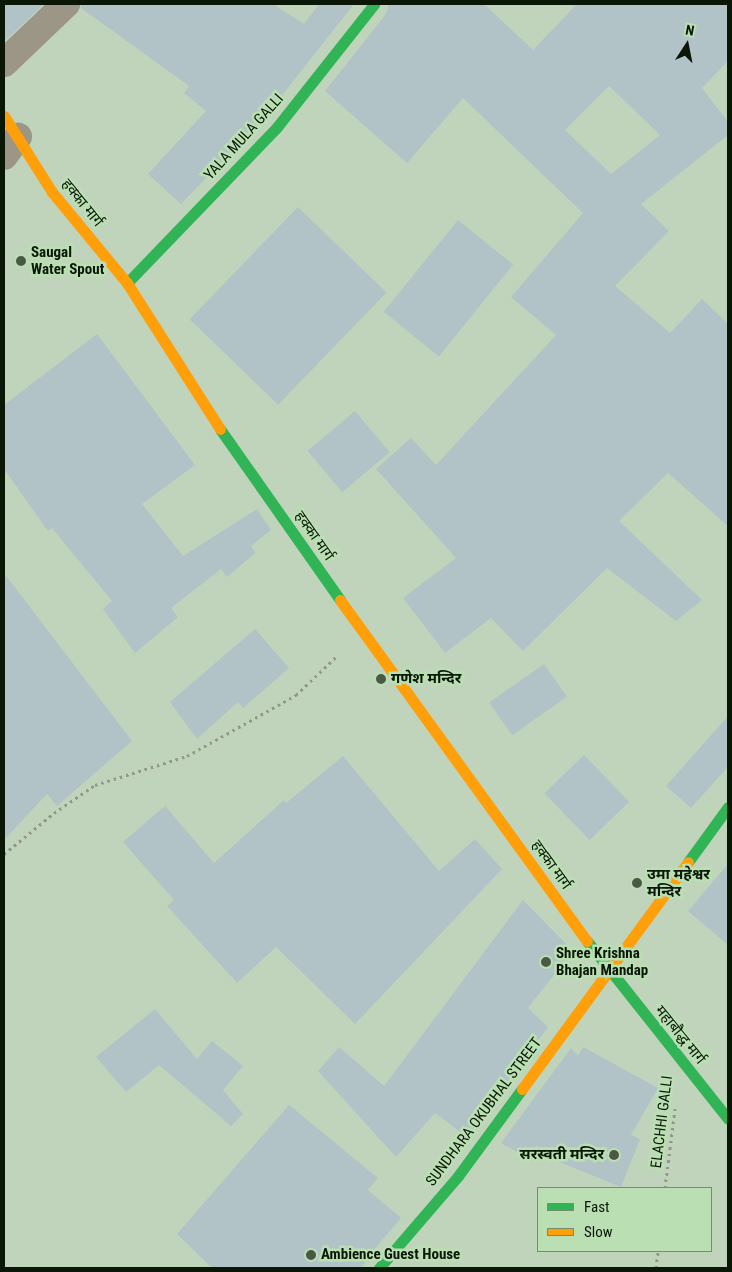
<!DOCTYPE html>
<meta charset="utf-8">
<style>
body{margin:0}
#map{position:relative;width:732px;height:1272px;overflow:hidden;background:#c0d4bc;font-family:"Roboto Condensed","Noto Sans Devanagari",sans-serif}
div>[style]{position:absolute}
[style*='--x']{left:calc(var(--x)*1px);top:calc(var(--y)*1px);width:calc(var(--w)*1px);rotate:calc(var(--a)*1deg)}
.building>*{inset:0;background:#b1c3c7;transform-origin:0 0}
.path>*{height:3px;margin-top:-1.5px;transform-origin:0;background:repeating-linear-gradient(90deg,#929786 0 2.5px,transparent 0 6.5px)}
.street>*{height:28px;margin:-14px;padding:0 14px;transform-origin:14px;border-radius:14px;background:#9b9685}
.fast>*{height:11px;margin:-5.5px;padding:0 5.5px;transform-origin:5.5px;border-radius:5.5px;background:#30b455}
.slow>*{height:11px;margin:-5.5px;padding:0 5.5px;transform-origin:5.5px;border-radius:5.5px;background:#ff9f0a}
.dots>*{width:14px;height:14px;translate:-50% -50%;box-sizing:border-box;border:2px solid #badfb2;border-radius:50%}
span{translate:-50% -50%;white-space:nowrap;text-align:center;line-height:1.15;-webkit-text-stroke:5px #badfb2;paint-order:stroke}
.street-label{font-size:15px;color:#0a1707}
.poi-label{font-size:15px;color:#0a1707;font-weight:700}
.left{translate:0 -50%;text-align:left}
.right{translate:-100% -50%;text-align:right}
.frame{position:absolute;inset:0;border:5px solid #0a1707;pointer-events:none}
.legend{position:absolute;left:537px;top:1187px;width:175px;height:65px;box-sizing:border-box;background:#badfb2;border:1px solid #748f6e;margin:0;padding:6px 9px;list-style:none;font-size:15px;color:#0a1707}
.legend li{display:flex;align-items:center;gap:10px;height:25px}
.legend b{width:25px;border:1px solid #748f6e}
.north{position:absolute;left:662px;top:20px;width:50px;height:50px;-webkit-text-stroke:4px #badfb2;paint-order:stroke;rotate:11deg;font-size:14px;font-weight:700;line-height:20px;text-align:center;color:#0a1707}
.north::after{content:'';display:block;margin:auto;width:18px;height:22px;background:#0a1707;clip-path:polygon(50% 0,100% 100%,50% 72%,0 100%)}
</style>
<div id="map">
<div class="building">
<div style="clip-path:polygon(4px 4px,44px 4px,4px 42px)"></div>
<div style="clip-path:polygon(81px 4px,273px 4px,304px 24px,319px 4px,354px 4px,265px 117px,181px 204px,148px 174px,206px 111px,184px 93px,189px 86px,81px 8px)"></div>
<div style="clip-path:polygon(evenodd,389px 4px,484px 4px,533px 50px,577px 4px,728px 4px,728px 61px,702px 88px,728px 122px,728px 135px,641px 204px,669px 231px,615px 286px,670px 333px,702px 299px,728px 324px,728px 526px,668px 473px,619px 521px,702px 600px,676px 621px,607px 568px,523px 651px,491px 618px,445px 653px,403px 598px,456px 558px,376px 469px,411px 438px,436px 465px,556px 335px,511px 297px,583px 213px,463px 98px,407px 163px,325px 91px,386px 14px,389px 4px,609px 86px,660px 135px,611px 174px,565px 130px,609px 86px)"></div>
<div style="left:298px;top:207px;width:123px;height:156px;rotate:44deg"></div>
<div style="left:458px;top:220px;width:71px;height:118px;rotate:39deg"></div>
<div style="clip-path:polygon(97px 334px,195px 465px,142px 504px,183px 556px,257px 509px,271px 530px,251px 546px,255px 553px,227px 577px,221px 569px,171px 608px,178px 617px,135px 653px,103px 609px,112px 601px,52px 528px,48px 531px,4px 469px,4px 405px)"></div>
<div style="left:355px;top:411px;width:54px;height:62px;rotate:50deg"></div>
<div style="clip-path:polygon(4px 573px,132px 741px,57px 806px,47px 794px,4px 840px)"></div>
<div style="clip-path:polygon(255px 629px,289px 668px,243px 708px,238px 702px,197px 739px,170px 702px)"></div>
<div style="left:544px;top:664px;width:40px;height:67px;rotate:55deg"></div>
<div style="clip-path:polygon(728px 716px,728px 767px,691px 808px,666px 786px)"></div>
<div style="left:584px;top:755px;width:65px;height:55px;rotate:46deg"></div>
<div style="clip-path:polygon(343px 756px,439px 871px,475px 839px,502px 869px,355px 1024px,276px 947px,237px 983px,167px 906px,174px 900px,123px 842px,165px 806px,214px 863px,284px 800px,286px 803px)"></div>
<div style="clip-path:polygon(728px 864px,728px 945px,688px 911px)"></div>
<div style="clip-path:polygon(523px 900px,573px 951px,528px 1008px,548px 1027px,467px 1137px,435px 1113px,396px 1157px,318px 1071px,339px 1047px,384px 1086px)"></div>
<div style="clip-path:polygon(155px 1009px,197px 1059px,212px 1041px,243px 1066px,223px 1090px,243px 1114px,231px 1126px,159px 1065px,126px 1092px,96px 1057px)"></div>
<div style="clip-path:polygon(583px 1047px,658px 1088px,631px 1135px,640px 1139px,621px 1187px,537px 1153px,533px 1161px,501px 1143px,571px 1048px,578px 1056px)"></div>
<div style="clip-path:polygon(289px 1105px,378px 1178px,368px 1190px,401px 1218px,367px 1258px,362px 1268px,212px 1268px,177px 1234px)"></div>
</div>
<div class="path">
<div style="--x:4;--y:854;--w:65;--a:-39.4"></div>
<div style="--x:54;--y:813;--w:50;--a:-34.3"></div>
<div style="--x:95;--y:785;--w:96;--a:-17.5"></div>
<div style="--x:187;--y:756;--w:125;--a:-29.2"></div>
<div style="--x:296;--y:695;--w:57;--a:-43.6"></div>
<div style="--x:665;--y:1188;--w:80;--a:-82.8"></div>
<div style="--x:656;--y:1268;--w:17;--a:-83"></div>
</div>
<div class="street">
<div style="--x:4;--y:63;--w:86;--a:-43.6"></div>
<div style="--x:4;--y:156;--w:24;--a:-54"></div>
</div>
<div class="fast">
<div style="--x:127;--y:283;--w:216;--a:-46.1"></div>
<div style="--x:277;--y:127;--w:157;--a:-51.7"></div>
<div style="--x:220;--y:429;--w:209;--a:54.9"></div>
<div style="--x:688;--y:862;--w:68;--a:-54"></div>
<div style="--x:587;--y:941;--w:227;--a:51.6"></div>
<div style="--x:379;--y:1268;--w:121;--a:-49.3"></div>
<div style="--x:458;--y:1176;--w:108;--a:-53.7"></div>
</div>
<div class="slow">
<div style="--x:4;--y:116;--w:90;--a:57.7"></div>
<div style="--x:52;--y:192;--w:118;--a:50.5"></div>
<div style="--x:127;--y:283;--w:173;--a:57.5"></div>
<div style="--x:340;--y:600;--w:421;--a:54.1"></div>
<div style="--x:522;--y:1089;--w:281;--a:-53.8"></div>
</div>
<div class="dots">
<div style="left:21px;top:261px;background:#4a5946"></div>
<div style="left:381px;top:679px;background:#4a5946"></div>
<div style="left:637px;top:883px;background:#4a5946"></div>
<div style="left:546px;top:962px;background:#4a5946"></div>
<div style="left:614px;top:1155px;background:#4a5946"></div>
<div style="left:311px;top:1255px;background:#4a5946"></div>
</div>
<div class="street-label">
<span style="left:244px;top:137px;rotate:-48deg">YALA MULA GALLI</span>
<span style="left:82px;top:203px;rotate:51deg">हक्का मार्ग</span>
<span style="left:314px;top:536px;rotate:55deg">हक्का मार्ग</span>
<span style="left:551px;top:865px;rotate:54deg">हक्का मार्ग</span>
<span style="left:680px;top:1035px;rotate:51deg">महाबौद्ध मार्ग</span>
<span style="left:484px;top:1112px;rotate:-53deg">SUNDHARA OKUBHAL STREET</span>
<span style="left:662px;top:1122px;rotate:-83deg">ELACHHI GALLI</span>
</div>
<div class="poi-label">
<span class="left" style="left:31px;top:261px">Saugal<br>Water Spout</span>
<span class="left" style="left:391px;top:679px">गणेश मन्दिर</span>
<span class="left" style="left:647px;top:883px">उमा महेश्वर<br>मन्दिर</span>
<span class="left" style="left:556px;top:962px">Shree Krishna<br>Bhajan Mandap</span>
<span class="right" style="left:604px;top:1155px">सरस्वती मन्दिर</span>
<span class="left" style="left:321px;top:1255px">Ambience Guest House</span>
</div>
<div class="frame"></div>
<ul class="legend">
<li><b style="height:6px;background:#30b455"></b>Fast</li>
<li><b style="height:6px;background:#ff9f0a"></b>Slow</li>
</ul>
<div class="north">N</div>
</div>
